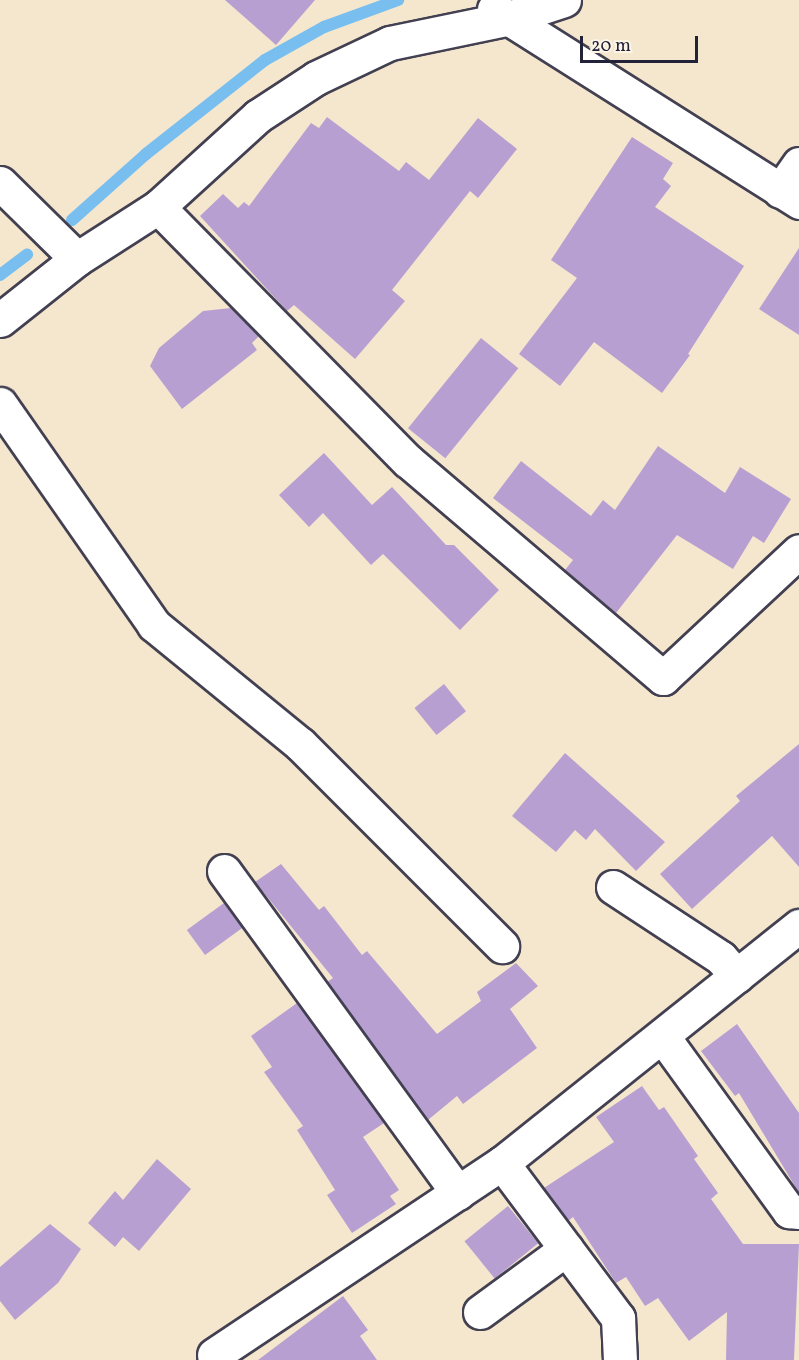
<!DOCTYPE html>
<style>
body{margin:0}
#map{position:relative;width:799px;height:1360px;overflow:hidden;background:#f5e7ce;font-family:Vollkorn,serif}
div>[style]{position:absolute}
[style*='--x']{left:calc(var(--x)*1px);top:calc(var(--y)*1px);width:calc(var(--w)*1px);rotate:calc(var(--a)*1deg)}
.stream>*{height:12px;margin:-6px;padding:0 6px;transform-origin:6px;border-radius:6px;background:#78bff0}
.building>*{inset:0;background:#b89fd1;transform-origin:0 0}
.roads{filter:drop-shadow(2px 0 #424051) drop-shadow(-2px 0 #424051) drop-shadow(0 2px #424051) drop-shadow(0 -2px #424051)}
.minor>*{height:33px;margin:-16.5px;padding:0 16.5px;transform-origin:16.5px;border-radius:16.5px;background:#fff}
span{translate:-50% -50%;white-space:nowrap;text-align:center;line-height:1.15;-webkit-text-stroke:5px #fcf5e5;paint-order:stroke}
.scale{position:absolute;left:580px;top:36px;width:118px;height:27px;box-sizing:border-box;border:3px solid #22223b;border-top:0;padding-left:8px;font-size:18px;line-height:21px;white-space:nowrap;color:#22223b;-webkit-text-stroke:4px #fcf5e5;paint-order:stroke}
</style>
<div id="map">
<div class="stream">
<div style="--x:72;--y:220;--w:99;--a:-41.7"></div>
<div style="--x:146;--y:154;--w:152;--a:-38.3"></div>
<div style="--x:265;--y:60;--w:68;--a:-29.2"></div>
<div style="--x:324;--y:27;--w:79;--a:-20"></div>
<div style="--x:0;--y:275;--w:34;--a:-37"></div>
</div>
<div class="building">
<div style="clip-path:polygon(225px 0,315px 0,276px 45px)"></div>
<div style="clip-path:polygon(327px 117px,399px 171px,406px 162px,429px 180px,478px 118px,517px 149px,478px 198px,470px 191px,392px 290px,405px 301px,355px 359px,294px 305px,287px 311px,200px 216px,223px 194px,238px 208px,244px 202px,249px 206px,311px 123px,319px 128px)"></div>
<div style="clip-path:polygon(632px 137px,673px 163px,663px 179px,671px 186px,655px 207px,744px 266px,688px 354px,690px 355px,662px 393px,594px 342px,560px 386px,519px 354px,577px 278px,551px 260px)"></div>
<div style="clip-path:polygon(799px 248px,799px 335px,759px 309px)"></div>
<div style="clip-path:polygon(231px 308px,259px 336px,252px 343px,257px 350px,182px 409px,150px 366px,159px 348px,203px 311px)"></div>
<div style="left:481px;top:338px;width:48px;height:116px;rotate:39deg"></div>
<div style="clip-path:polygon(658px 446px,725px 493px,740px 467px,791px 499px,764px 543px,753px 536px,733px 569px,677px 535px,616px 613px,565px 570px,573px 560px,493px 498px,521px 461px,591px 516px,603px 500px,615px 510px)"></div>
<div style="clip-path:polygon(324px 453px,372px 505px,392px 487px,446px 545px,454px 545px,499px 590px,460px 630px,383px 554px,371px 565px,323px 513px,309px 527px,279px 495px)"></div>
<div style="left:444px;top:684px;width:35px;height:38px;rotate:51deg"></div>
<div style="clip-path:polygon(799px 744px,799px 867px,772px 836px,692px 909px,660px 874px,740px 801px,736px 796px)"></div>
<div style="clip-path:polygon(565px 753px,665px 842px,636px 871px,595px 829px,586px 840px,575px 830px,556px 852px,512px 816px)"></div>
<div style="clip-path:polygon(281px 864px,319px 910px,324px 906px,362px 955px,367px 951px,437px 1034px,481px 1001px,477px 992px,516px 963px,538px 986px,510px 1009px,537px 1048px,463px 1104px,457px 1096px,428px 1120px,327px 982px,333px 978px,255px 882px)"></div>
<div style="left:224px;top:903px;width:31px;height:46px;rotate:54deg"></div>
<div style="clip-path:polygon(297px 1003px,384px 1123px,363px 1137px,399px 1190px,390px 1196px,396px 1204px,352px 1233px,327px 1195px,335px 1190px,297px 1130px,303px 1126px,264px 1072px,272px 1067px,251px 1036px)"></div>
<div style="clip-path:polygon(737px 1024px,799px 1113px,799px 1193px,739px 1093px,735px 1096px,701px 1051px)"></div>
<div style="clip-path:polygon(642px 1086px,659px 1110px,664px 1107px,698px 1156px,694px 1159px,718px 1193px,711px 1199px,743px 1244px,799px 1244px,794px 1360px,726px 1360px,727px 1312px,689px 1341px,658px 1298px,645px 1306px,626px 1277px,616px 1283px,573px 1217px,568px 1221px,544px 1188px,614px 1142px,596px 1117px)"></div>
<div style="clip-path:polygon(157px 1159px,191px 1189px,139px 1251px,123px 1237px,115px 1247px,88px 1223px,115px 1191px,123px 1200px)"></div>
<div style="left:508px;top:1206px;width:48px;height:56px;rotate:51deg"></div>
<div style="clip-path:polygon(50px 1224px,81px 1249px,58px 1283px,15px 1320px,0 1301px,0 1267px)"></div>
<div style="clip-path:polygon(343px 1296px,368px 1330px,360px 1336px,377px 1360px,258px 1360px)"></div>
</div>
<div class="roads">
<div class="minor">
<div style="--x:494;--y:9;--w:361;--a:32.3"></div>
<div style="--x:0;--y:183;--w:108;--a:44.6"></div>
<div style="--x:780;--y:191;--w:33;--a:-55"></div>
<div style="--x:158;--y:207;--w:356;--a:45.5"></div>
<div style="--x:408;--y:461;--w:335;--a:40.4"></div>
<div style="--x:663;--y:678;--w:186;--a:-43"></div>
<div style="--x:0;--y:320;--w:98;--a:-38.4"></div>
<div style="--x:77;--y:259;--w:96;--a:-32.7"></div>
<div style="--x:158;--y:207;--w:135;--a:-42.3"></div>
<div style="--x:258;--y:116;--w:69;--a:-33.2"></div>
<div style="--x:316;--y:78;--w:82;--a:-25.3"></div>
<div style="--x:390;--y:43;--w:118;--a:-11.7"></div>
<div style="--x:506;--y:19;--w:61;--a:-18.1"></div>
<div style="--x:0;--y:404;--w:269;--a:55.1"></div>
<div style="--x:154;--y:625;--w:188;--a:39.2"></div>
<div style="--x:300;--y:744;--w:286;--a:45"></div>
<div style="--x:224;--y:871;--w:398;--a:54"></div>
<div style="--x:613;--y:887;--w:129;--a:33.3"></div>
<div style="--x:721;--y:958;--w:24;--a:48"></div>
<div style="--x:663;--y:1037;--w:215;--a:54.1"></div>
<div style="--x:789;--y:1211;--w:10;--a:6"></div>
<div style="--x:502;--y:1163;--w:194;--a:53.2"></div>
<div style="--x:618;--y:1318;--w:42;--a:87.3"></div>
<div style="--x:480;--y:1312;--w:107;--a:-36.2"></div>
<div style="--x:214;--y:1355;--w:346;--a:-33.7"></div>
<div style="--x:502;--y:1163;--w:380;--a:-38.6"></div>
</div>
</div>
<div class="scale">20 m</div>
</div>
